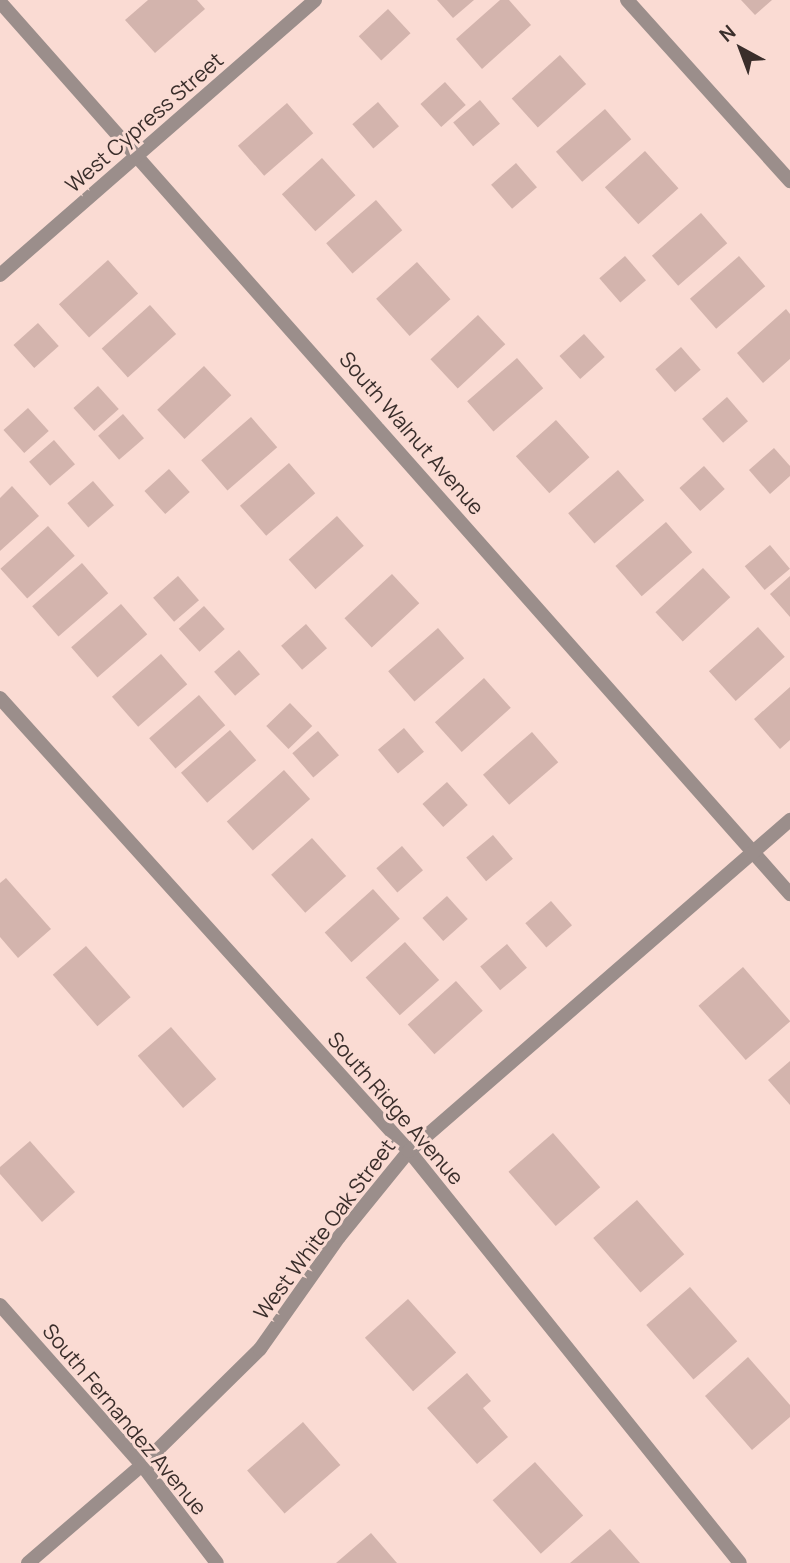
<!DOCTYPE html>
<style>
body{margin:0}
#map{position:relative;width:790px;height:1563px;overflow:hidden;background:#fadbd3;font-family:Manrope,sans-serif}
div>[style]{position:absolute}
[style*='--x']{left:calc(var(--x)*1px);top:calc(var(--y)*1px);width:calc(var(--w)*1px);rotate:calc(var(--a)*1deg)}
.building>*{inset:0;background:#d3b4ad;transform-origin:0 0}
.street>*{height:14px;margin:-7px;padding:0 7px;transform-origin:7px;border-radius:7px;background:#9b8e8b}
span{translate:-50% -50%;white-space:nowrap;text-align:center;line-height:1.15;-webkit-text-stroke:6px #fadbd3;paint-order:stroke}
.street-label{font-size:21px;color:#3a2e2b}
.north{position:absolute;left:706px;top:14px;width:70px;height:70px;-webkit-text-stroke:5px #fadbd3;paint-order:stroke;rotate:319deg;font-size:19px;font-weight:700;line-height:28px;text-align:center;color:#3a2e2b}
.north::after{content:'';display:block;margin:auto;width:24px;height:32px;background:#3a2e2b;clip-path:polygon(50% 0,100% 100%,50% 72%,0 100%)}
</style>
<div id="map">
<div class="building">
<div style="clip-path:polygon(148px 0,197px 0,205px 9px,155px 53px,125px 20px)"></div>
<div style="clip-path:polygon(437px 0,474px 0,453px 18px)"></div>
<div style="clip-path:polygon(500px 0,509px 0,531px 25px,482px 69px,456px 39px)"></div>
<div style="clip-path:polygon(741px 0,772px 0,755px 15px)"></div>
<div style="left:388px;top:9px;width:33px;height:40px;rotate:47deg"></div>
<div style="left:560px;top:55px;width:39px;height:65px;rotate:48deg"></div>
<div style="left:445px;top:82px;width:31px;height:33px;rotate:48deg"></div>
<div style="left:480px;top:100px;width:31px;height:35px;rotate:50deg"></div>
<div style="left:378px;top:102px;width:32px;height:34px;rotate:49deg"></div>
<div style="left:287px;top:103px;width:40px;height:65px;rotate:49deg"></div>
<div style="left:605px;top:109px;width:40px;height:65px;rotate:49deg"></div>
<div style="left:645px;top:151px;width:50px;height:54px;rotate:48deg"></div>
<div style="left:322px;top:158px;width:50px;height:54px;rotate:48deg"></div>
<div style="left:516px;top:163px;width:32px;height:33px;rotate:49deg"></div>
<div style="left:376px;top:200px;width:40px;height:66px;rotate:49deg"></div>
<div style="left:701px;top:213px;width:40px;height:65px;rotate:49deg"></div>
<div style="left:625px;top:256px;width:32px;height:34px;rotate:49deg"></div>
<div style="left:739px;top:256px;width:40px;height:65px;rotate:49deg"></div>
<div style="left:108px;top:260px;width:45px;height:66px;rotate:48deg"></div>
<div style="left:417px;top:262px;width:50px;height:55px;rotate:48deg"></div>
<div style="left:150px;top:305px;width:39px;height:65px;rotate:48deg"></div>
<div style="clip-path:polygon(786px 309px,790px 314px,790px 359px,763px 383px,737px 353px)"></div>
<div style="left:478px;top:315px;width:40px;height:65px;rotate:47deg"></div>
<div style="left:38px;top:323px;width:31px;height:33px;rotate:48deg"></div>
<div style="left:584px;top:334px;width:31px;height:33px;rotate:48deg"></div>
<div style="left:681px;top:347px;width:30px;height:34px;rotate:49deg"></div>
<div style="left:517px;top:358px;width:40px;height:66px;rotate:49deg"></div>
<div style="left:204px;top:366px;width:40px;height:64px;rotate:47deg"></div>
<div style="left:98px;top:386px;width:31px;height:33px;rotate:48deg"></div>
<div style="left:727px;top:397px;width:32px;height:33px;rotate:49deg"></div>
<div style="left:28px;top:408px;width:31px;height:33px;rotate:48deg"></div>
<div style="left:123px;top:414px;width:32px;height:33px;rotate:49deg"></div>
<div style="left:251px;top:417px;width:40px;height:66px;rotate:49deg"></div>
<div style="left:556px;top:420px;width:50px;height:54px;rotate:48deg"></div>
<div style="left:54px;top:440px;width:32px;height:33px;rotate:49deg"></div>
<div style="clip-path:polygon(774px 448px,790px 466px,790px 476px,770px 494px,749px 470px)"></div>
<div style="left:289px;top:463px;width:40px;height:65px;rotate:49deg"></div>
<div style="left:704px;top:466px;width:31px;height:33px;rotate:48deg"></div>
<div style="left:169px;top:469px;width:31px;height:33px;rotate:48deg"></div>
<div style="left:618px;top:470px;width:40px;height:66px;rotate:49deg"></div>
<div style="left:93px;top:481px;width:32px;height:34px;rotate:49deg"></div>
<div style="clip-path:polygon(12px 486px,39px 516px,0 551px,0 498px)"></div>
<div style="left:337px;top:516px;width:40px;height:65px;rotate:48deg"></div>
<div style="left:666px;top:522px;width:40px;height:67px;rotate:49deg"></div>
<div style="left:48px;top:526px;width:40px;height:64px;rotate:48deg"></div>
<div style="left:770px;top:545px;width:31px;height:33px;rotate:50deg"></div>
<div style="left:82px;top:563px;width:40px;height:66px;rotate:49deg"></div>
<div style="left:703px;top:568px;width:40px;height:65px;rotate:47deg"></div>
<div style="left:392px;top:574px;width:40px;height:65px;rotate:47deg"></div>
<div style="left:178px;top:576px;width:32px;height:33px;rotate:49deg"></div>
<div style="clip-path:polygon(790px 576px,790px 617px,770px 594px)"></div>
<div style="left:121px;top:604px;width:40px;height:66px;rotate:49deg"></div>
<div style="left:204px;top:606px;width:31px;height:34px;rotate:48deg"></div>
<div style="left:306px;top:624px;width:32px;height:33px;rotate:49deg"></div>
<div style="left:758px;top:627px;width:40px;height:66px;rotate:48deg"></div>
<div style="left:438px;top:628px;width:40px;height:66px;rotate:49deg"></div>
<div style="left:239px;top:650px;width:32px;height:33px;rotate:49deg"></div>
<div style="left:161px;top:654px;width:40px;height:65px;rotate:49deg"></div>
<div style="left:484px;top:678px;width:40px;height:66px;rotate:48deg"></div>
<div style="clip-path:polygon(790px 687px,790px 740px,780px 749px,754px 719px)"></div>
<div style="left:199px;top:695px;width:40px;height:66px;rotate:49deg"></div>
<div style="left:290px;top:703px;width:32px;height:33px;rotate:46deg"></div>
<div style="left:404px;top:728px;width:31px;height:34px;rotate:50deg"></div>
<div style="left:230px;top:730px;width:40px;height:65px;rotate:49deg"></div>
<div style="left:318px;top:731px;width:32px;height:34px;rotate:49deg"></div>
<div style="left:532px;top:732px;width:40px;height:65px;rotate:49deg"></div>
<div style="left:284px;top:770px;width:39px;height:77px;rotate:48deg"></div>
<div style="left:447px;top:782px;width:31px;height:33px;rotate:48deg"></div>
<div style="left:493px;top:835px;width:31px;height:35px;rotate:50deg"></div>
<div style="left:312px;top:838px;width:51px;height:55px;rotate:48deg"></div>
<div style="left:402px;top:846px;width:32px;height:34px;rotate:49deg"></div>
<div style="clip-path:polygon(6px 878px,51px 929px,18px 958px,0 937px,0 883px)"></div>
<div style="left:373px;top:889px;width:40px;height:65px;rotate:48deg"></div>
<div style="left:447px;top:896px;width:31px;height:33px;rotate:48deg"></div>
<div style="left:551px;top:901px;width:32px;height:34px;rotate:49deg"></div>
<div style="left:405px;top:942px;width:51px;height:53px;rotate:48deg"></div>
<div style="left:507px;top:944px;width:31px;height:35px;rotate:50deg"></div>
<div style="left:86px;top:946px;width:68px;height:44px;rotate:49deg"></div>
<div style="left:743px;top:967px;width:72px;height:59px;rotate:49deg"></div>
<div style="left:456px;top:981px;width:40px;height:65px;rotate:48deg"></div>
<div style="left:171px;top:1027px;width:69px;height:44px;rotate:49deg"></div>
<div style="clip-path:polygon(790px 1061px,790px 1105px,768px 1080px)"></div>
<div style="left:553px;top:1133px;width:72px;height:59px;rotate:49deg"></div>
<div style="clip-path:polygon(30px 1141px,75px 1192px,42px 1222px,0 1174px,0 1167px)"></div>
<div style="left:637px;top:1200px;width:72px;height:58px;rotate:49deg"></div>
<div style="left:690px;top:1287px;width:72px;height:58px;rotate:49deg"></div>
<div style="left:408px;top:1299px;width:72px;height:58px;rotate:48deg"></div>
<div style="clip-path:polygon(748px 1357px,790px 1405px,790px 1417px,752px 1450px,705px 1396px)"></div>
<div style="clip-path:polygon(467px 1373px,491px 1401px,483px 1408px,508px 1437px,477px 1464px,427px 1408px)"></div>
<div style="left:303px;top:1422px;width:57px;height:74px;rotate:49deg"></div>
<div style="left:535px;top:1462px;width:72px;height:57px;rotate:48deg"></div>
<div style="clip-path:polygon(610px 1529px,640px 1563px,570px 1563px)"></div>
<div style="clip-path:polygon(371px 1533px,397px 1563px,336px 1563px)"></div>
</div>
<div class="street">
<div style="--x:627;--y:0;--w:244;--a:48"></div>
<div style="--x:0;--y:2;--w:1192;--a:48.47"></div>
<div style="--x:0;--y:275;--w:418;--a:-41.1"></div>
<div style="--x:0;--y:698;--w:610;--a:47.92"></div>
<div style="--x:409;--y:1151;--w:528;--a:51.22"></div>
<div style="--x:0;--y:1305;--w:214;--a:48.4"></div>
<div style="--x:142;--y:1465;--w:123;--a:52.6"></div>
<div style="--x:28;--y:1563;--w:150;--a:-40.7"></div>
<div style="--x:142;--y:1465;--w:165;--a:-44.5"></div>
<div style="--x:260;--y:1349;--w:137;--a:-54.8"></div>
<div style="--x:339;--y:1237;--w:111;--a:-50.9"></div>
<div style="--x:409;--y:1151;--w:505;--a:-40.98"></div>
</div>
<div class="street-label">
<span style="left:144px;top:122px;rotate:-41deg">West Cypress Street</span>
<span style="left:412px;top:433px;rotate:49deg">South Walnut Avenue</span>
<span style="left:396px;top:1108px;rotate:49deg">South Ridge Avenue</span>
<span style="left:324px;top:1229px;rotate:-53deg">West White Oak Street</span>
<span style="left:125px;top:1419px;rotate:50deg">South Fernandez Avenue</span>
</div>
<div class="north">N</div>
</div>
